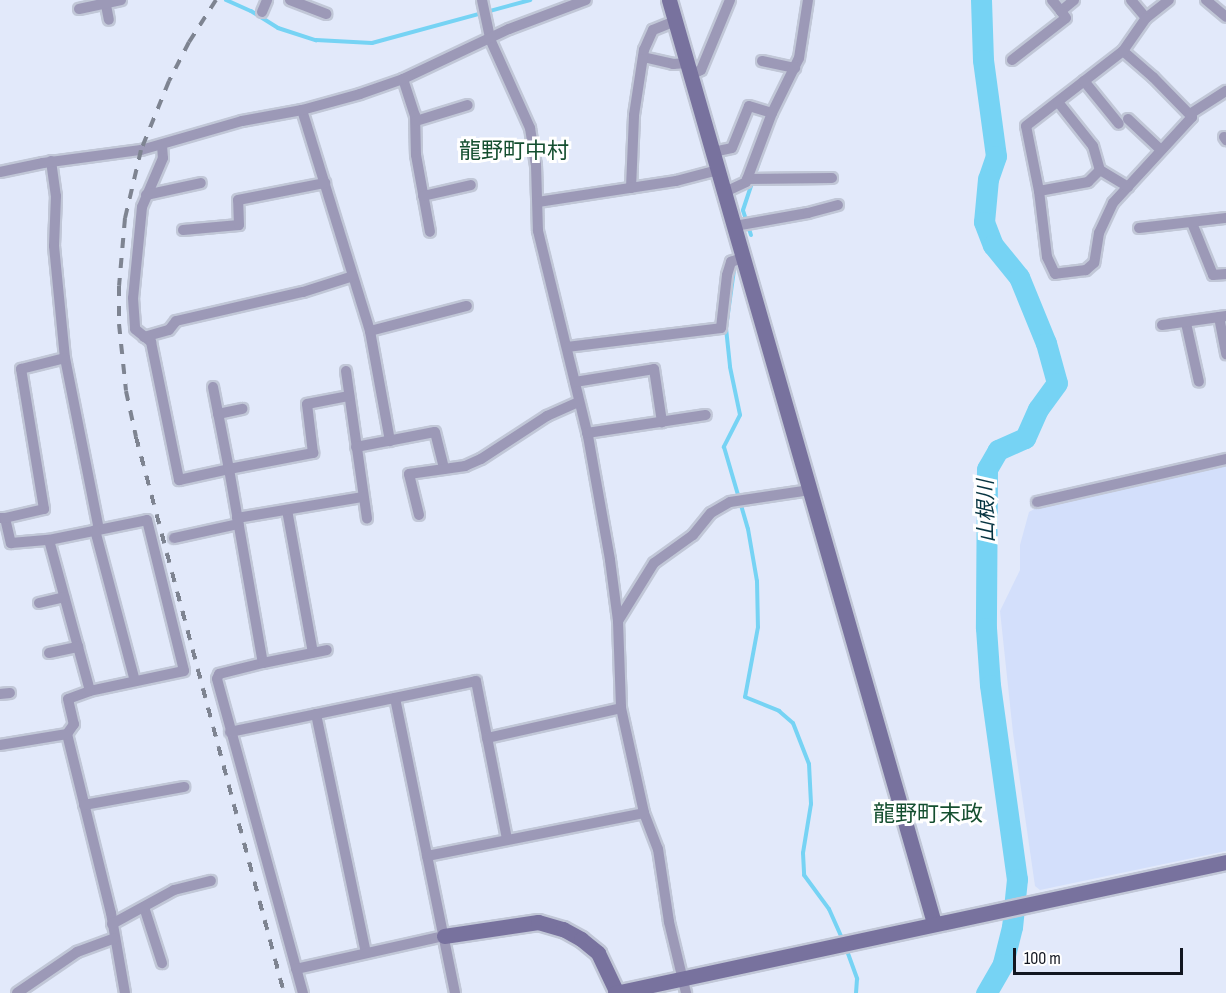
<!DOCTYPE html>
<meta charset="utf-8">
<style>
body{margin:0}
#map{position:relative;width:1226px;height:993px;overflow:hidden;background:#e2e9fa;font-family:"Sofia Sans Condensed","Noto Sans JP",sans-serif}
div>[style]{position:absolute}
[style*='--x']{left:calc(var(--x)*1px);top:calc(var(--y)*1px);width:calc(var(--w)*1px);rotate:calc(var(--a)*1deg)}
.built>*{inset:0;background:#d3dffb}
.stream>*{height:4px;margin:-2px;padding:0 2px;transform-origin:2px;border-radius:2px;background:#76d3f4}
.river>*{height:21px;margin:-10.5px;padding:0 10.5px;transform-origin:10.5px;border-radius:10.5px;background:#76d3f4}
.roads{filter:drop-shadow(2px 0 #c1c7d7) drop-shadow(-2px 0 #c1c7d7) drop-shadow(0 2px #c1c7d7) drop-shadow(0 -2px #c1c7d7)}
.street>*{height:10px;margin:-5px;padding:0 5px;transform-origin:5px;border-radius:5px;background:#9c99b7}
.secondary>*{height:15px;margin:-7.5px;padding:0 7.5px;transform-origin:7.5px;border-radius:7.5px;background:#78729e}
.rail>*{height:4px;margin-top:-2px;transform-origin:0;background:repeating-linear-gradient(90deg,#7e8491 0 10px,transparent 0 20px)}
span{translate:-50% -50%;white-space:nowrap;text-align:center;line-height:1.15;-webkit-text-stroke:6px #fff;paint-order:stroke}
.water-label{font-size:21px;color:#063441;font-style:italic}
.quarter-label{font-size:22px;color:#154f30}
.scale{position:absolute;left:1013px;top:948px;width:170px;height:27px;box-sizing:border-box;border:3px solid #121620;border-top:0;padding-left:8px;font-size:18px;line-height:21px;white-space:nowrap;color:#121620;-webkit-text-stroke:4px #fff;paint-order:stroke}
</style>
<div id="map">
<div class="built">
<div style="clip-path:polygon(1226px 466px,1226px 851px,1040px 890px,1035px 886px,1013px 733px,1000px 611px,1020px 570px,1020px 545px,1029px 512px,1038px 507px)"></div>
</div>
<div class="stream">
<div style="--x:226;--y:0;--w:27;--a:24"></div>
<div style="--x:251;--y:11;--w:32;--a:32"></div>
<div style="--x:278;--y:28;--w:40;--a:18"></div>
<div style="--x:316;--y:40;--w:56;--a:3.1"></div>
<div style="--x:372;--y:43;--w:164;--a:-15.2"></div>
<div style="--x:751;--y:235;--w:26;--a:-108"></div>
<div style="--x:743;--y:210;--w:57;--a:-71.6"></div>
<div style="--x:734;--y:270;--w:59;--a:97.9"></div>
<div style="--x:726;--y:328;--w:39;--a:84"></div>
<div style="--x:730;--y:367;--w:49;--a:78.2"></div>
<div style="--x:740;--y:415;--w:36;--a:117"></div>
<div style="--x:724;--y:447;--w:85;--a:73.7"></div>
<div style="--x:748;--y:529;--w:53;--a:80.2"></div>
<div style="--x:757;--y:581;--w:46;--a:88.8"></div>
<div style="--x:758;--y:627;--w:71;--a:100.5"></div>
<div style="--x:745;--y:697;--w:37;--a:22"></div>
<div style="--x:779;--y:711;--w:18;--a:41"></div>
<div style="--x:793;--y:723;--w:44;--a:68.7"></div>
<div style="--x:809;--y:764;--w:40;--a:87.1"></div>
<div style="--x:811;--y:804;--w:50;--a:99.3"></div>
<div style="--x:803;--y:853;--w:22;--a:87"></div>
<div style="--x:804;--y:875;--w:42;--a:53.7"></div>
<div style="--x:829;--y:909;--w:35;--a:66"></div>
<div style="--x:846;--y:948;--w:33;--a:70"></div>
<div style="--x:857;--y:979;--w:14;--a:94"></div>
</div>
<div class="river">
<div style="--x:981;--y:0;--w:60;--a:88.1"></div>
<div style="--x:983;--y:60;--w:97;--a:82.3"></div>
<div style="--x:996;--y:156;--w:24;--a:109"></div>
<div style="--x:988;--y:179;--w:43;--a:95.3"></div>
<div style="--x:984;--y:222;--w:25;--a:69"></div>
<div style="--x:993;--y:245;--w:41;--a:50.9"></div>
<div style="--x:1019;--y:277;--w:71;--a:67.8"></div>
<div style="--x:1046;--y:343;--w:41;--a:74.6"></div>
<div style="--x:1057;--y:383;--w:32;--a:126"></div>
<div style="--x:1038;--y:409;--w:32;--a:114"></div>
<div style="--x:1025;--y:438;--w:30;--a:156"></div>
<div style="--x:998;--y:450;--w:22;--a:120"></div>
<div style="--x:987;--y:469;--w:159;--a:90.4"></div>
<div style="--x:986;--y:628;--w:57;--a:86"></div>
<div style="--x:990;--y:685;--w:196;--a:82.1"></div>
<div style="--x:1017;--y:879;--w:48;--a:95.9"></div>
<div style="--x:1012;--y:927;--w:38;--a:104"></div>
<div style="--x:1003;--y:964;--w:34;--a:120"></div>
</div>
<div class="roads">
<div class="street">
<div style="--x:105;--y:0;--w:20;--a:79"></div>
<div style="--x:290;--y:0;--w:39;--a:21"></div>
<div style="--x:482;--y:0;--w:40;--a:78"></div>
<div style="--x:490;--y:39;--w:98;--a:65.8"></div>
<div style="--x:530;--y:128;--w:37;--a:81"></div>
<div style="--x:536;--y:165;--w:66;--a:88.3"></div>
<div style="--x:538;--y:231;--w:211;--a:76.3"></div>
<div style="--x:588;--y:436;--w:126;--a:79.9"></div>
<div style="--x:610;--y:560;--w:62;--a:82.5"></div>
<div style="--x:618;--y:621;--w:87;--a:88"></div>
<div style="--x:621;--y:708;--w:107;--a:77.6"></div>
<div style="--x:644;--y:813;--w:39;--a:69"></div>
<div style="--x:658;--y:849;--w:74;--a:81.4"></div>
<div style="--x:669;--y:922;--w:73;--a:76.5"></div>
<div style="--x:1052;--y:0;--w:14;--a:51"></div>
<div style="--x:1061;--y:11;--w:17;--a:-40"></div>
<div style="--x:1131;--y:0;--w:23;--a:50"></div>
<div style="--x:1146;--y:18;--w:29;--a:-38"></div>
<div style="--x:1206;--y:0;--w:26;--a:40"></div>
<div style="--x:79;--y:9;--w:43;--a:-12.1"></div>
<div style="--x:262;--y:12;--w:13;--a:-67"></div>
<div style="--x:1123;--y:51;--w:40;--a:41"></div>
<div style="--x:1153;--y:77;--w:56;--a:45.7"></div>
<div style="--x:1192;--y:117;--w:117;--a:132.6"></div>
<div style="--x:1113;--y:203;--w:33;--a:115"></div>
<div style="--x:1099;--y:233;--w:30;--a:99"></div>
<div style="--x:1094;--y:263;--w:11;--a:139"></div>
<div style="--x:1086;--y:270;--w:31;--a:173"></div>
<div style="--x:1055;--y:274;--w:19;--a:-115"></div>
<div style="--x:1047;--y:257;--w:66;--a:-96.9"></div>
<div style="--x:1039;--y:191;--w:66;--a:-101.3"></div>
<div style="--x:1026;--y:126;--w:123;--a:-37.7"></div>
<div style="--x:1123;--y:51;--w:40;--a:-55.1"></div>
<div style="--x:643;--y:57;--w:31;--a:13"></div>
<div style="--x:673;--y:64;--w:14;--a:-4"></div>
<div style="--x:1012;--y:60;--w:68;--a:-37.9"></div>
<div style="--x:1066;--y:18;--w:9;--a:-126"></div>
<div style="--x:762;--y:61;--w:34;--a:12"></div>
<div style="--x:691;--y:75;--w:11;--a:-27"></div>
<div style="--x:701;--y:70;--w:76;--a:-67.5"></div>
<div style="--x:403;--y:79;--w:38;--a:72"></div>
<div style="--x:415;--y:115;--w:40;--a:88.6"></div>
<div style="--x:416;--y:155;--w:78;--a:79.7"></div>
<div style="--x:1084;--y:81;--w:55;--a:50.9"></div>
<div style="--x:1058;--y:102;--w:56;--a:51.5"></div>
<div style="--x:1093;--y:146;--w:25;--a:74"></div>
<div style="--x:1100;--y:170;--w:33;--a:31"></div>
<div style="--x:302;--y:110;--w:231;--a:72.9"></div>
<div style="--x:370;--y:331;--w:112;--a:79.7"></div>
<div style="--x:1190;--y:114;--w:43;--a:-32.6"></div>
<div style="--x:1128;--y:119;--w:45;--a:43.2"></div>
<div style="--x:416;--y:121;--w:54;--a:-17.1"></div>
<div style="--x:1224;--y:137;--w:4;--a:56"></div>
<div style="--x:162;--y:145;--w:13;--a:86"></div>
<div style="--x:163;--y:158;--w:53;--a:113.2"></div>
<div style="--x:142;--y:207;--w:91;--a:95.6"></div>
<div style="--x:133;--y:298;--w:31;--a:86"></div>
<div style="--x:135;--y:329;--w:21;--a:39"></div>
<div style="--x:151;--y:342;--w:141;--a:78.5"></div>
<div style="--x:179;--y:480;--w:51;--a:-12.4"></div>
<div style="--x:229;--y:469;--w:197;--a:80.1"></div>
<div style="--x:263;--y:663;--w:45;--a:166"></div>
<div style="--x:219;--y:674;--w:5;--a:112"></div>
<div style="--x:217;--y:679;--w:326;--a:74.7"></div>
<div style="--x:713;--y:152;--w:19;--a:-12"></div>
<div style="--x:732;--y:148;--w:45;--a:-68"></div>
<div style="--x:749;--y:106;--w:24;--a:17"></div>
<div style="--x:51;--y:161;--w:35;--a:82"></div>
<div style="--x:56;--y:196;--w:50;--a:92.3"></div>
<div style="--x:54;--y:246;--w:113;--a:84.4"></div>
<div style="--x:65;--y:358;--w:175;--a:78.8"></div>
<div style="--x:0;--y:172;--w:44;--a:-11.8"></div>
<div style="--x:43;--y:163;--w:99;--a:-7.6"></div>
<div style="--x:141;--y:150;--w:105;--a:-16"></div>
<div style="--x:242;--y:121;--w:61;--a:-10.4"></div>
<div style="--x:302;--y:110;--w:60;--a:-15.4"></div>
<div style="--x:360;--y:94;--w:46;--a:-19.2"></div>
<div style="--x:403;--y:79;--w:117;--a:-25.3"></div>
<div style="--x:509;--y:29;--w:82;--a:-20.6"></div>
<div style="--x:747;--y:179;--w:85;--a:-0.7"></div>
<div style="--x:631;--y:188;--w:73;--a:-87.6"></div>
<div style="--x:634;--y:115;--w:66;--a:-81.3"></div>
<div style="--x:644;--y:50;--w:22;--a:-66"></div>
<div style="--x:653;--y:30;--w:24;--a:-22"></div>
<div style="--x:1039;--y:191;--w:50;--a:-10.4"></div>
<div style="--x:1088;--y:182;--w:17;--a:-45"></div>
<div style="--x:725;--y:192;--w:23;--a:-25"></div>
<div style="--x:746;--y:182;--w:74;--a:-69.4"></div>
<div style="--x:772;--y:113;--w:61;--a:-63.9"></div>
<div style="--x:799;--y:58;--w:59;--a:-81.2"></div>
<div style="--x:146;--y:195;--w:56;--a:-12.3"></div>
<div style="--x:423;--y:196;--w:49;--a:-12.9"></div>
<div style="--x:538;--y:202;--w:140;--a:-8.7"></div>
<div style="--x:676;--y:181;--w:43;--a:-14.7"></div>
<div style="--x:1192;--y:223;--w:56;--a:68"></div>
<div style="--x:1213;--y:275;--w:13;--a:-4"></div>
<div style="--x:735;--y:226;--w:74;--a:-10.1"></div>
<div style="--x:808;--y:213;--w:31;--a:-15"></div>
<div style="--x:1139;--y:228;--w:88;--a:-6.6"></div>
<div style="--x:183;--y:230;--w:56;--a:-5.1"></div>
<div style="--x:239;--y:225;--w:25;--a:-92"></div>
<div style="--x:238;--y:200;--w:89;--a:-11.1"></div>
<div style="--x:1219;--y:317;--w:38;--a:79"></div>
<div style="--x:1186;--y:323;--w:60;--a:77.6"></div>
<div style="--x:1162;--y:325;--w:65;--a:-8"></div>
<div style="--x:370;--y:331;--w:100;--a:-14.5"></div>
<div style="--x:144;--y:337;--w:26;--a:-16"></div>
<div style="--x:169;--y:330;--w:11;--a:-52"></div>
<div style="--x:176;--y:321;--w:130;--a:-12.9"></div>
<div style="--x:303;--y:292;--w:52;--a:-17.7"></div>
<div style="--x:567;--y:347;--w:155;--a:-7"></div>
<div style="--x:721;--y:328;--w:53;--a:-83.5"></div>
<div style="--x:727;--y:275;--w:14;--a:-73"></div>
<div style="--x:731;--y:262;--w:14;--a:-21"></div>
<div style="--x:346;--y:371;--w:149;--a:81.9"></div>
<div style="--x:575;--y:382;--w:80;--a:-9.3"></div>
<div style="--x:654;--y:369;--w:54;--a:81.4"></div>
<div style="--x:213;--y:387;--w:84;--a:79"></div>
<div style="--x:229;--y:469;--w:86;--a:-10.8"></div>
<div style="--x:313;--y:453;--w:49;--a:-97"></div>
<div style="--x:307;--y:404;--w:43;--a:-10.8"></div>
<div style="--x:218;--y:414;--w:25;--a:-12"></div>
<div style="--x:587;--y:433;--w:120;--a:-8.6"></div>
<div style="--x:356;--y:447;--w:80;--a:-10.8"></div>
<div style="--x:435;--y:432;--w:38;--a:76"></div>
<div style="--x:1037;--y:502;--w:194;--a:-12.8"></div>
<div style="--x:287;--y:510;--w:145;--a:79.7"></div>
<div style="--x:419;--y:515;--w:42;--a:-103.7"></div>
<div style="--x:409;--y:474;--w:57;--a:-8.1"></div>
<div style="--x:465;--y:466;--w:17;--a:-24"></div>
<div style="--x:481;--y:459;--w:79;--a:-33.1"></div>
<div style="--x:547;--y:416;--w:35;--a:-24"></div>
<div style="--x:0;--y:518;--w:5;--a:0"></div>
<div style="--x:5;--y:518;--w:26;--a:77"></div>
<div style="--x:11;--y:543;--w:38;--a:-5"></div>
<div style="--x:49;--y:540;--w:100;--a:-11.5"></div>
<div style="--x:147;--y:520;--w:155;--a:76.2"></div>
<div style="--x:184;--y:671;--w:96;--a:168"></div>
<div style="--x:90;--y:691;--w:23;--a:160"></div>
<div style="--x:68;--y:699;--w:26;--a:77"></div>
<div style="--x:74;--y:724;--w:12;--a:125"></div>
<div style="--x:67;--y:734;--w:184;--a:76.2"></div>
<div style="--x:111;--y:913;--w:81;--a:80.1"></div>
<div style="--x:5;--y:518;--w:40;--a:-13"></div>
<div style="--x:44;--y:509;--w:142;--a:-99.3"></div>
<div style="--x:21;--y:369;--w:45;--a:-14"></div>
<div style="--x:237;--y:518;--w:128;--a:-9.5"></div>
<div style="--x:95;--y:530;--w:156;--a:75.2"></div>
<div style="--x:174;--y:538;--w:66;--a:-12.3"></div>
<div style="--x:49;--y:540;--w:156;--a:74.8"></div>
<div style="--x:39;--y:603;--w:26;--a:-13"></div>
<div style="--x:618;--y:621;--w:68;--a:-58.2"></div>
<div style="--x:654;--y:563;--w:48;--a:-35.7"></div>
<div style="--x:693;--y:535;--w:28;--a:-51"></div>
<div style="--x:711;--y:513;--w:22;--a:-30"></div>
<div style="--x:730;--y:502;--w:81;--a:-8.5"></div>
<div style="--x:49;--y:653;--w:30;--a:-12"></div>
<div style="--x:263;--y:663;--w:65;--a:-11.5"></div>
<div style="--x:0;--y:694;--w:10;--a:-6"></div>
<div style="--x:395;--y:698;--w:301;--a:78.5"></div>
<div style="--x:316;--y:714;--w:244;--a:78.2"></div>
<div style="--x:230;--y:732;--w:251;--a:-11.7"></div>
<div style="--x:476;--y:681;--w:161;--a:78.9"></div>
<div style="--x:487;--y:738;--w:137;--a:-12.6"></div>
<div style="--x:0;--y:745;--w:68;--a:-9.3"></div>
<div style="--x:84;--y:805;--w:102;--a:-10.2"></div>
<div style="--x:427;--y:856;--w:221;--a:-11.2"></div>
<div style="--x:144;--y:907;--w:59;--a:72.2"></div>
<div style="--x:112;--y:924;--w:71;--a:-28.7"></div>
<div style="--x:174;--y:890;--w:38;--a:-14"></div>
<div style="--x:296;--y:969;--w:152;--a:-12.6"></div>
<div style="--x:17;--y:993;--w:73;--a:-34.3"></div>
<div style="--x:77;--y:952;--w:40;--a:-20.2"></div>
</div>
<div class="secondary">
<div style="--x:669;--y:0;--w:960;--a:73.98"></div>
<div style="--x:444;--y:936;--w:95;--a:-8.5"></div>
<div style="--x:538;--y:922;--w:26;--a:16"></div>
<div style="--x:563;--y:929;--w:21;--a:29"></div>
<div style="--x:581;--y:939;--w:22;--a:39"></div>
<div style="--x:598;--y:953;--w:44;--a:64.6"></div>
<div style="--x:615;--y:993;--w:625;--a:-12.1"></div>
</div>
</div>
<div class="rail">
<div style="--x:216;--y:0;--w:50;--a:122.7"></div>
<div style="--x:189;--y:42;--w:44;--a:117.1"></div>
<div style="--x:169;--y:81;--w:74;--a:112.1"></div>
<div style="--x:141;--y:150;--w:70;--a:103.2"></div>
<div style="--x:125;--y:218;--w:68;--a:95"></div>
<div style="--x:119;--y:286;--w:38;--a:90"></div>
<div style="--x:119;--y:324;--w:67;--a:84"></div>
<div style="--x:126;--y:391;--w:47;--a:77.7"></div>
<div style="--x:136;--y:437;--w:575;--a:75.09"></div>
</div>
<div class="water-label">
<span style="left:987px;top:511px;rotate:-91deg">山根川</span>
</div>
<div class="quarter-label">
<span style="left:514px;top:152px">龍野町中村</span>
<span style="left:928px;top:815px">龍野町末政</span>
</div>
<div class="scale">100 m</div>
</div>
